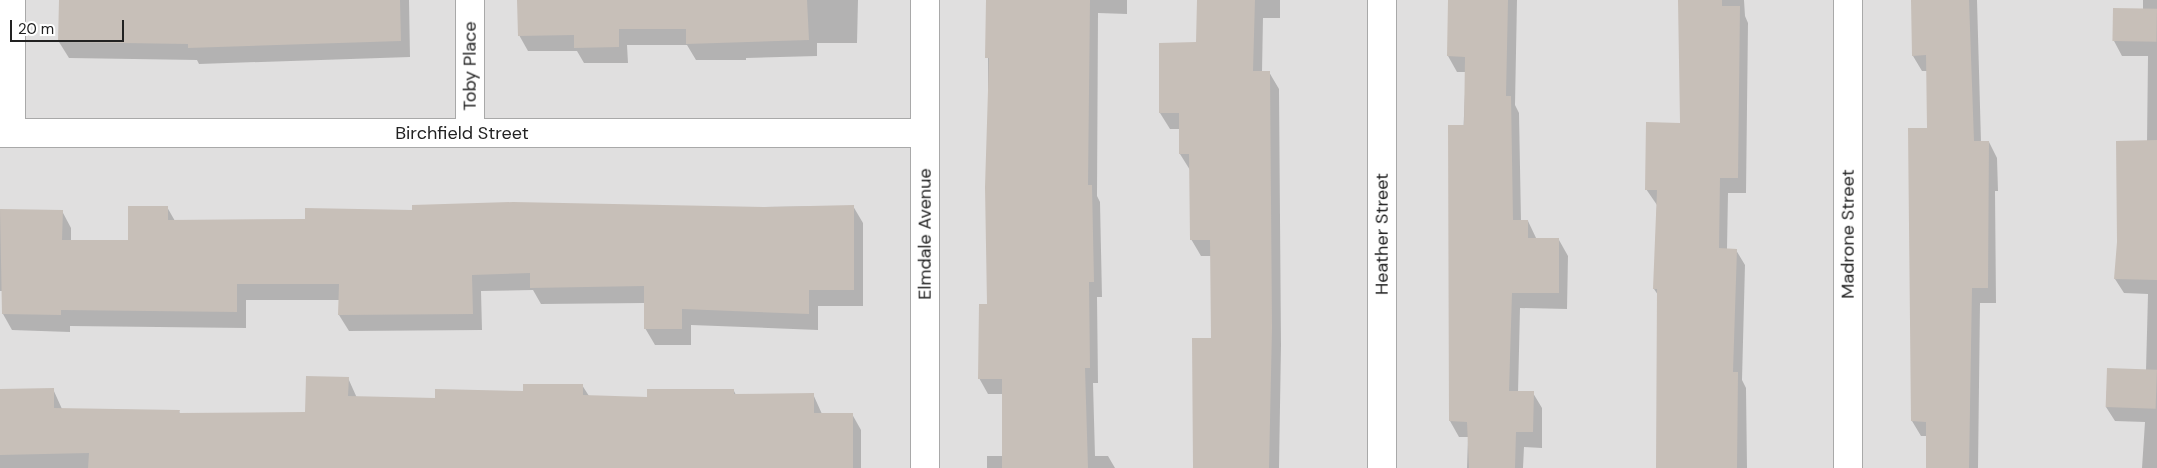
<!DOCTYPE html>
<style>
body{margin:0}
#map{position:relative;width:2157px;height:468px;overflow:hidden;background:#f2efe9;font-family:"DM Sans",sans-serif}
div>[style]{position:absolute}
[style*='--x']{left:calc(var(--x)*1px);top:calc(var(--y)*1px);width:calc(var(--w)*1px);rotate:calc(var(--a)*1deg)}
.residential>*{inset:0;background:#e0dfdf;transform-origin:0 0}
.shadow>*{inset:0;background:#0003}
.building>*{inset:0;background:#c7bfb8;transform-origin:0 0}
.roads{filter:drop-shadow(1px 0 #a9a9a9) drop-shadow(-1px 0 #a9a9a9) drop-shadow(0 1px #a9a9a9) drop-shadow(0 -1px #a9a9a9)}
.minor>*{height:28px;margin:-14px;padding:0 14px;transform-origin:14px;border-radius:14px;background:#fff}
span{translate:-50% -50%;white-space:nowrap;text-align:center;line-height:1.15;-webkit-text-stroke:4.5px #fff;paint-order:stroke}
.street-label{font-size:18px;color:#222}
.scale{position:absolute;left:10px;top:20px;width:114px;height:22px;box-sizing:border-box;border:2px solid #222;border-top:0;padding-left:6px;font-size:15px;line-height:18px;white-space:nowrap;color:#222;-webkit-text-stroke:4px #fff;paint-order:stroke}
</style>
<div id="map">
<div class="residential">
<div style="left:0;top:0;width:2157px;height:468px"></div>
</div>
<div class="shadow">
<div style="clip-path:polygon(60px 0,409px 0,410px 57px,199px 64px,197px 60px,69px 58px,59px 42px)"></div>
<div style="clip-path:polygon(519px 0,858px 0,857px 43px,817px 43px,817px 56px,746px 58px,746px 60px,696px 60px,687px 45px,627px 45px,628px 63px,584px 63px,577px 51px,528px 51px,519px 35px)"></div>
<div style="clip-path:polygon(988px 0,1127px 0,1127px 14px,1098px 13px,1097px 196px,1100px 202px,1102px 297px,1097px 297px,1098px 383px,1093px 383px,1095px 456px,1108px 456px,1115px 468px,987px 468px,987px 456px,1003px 456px,1003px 394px,988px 394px,979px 378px,988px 305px)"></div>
<div style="clip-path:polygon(1198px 0,1280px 0,1280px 18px,1263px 18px,1262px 72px,1269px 72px,1279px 89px,1281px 345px,1279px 468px,1194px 468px,1212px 339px,1211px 256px,1201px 256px,1191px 239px,1190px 170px,1180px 154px,1180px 129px,1170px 129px,1160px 113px,1198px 44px)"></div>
<div style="clip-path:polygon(1449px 0,1517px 0,1515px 105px,1519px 113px,1521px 221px,1528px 221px,1537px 240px,1559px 240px,1568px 256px,1567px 309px,1520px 308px,1518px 393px,1533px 393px,1542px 408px,1542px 448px,1524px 447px,1523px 468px,1467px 468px,1468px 437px,1459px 437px,1450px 421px,1466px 72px,1457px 72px,1448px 56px)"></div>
<div style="clip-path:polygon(1679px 0,1744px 0,1745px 16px,1748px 23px,1746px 193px,1728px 193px,1727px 249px,1736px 250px,1745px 265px,1742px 380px,1746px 388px,1747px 468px,1657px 468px,1658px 295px,1654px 289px,1657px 205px,1646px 189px,1681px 125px)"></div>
<div style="clip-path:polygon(1913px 0,1977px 0,1981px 142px,1989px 142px,1997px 158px,1998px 191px,1995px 191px,1996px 303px,1980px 303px,1978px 468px,1927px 468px,1927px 436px,1921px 436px,1912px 421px,1929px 129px,1928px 71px,1922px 71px,1913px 56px)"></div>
<div style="clip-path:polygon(2143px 0,2157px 0,2157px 468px,2142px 468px,2145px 422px,2115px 421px,2106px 407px,2146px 370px,2148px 294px,2124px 293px,2115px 279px,2147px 142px,2148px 56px,2122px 56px,2114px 41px,2143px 10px)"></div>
<div style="clip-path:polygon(853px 206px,863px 223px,863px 306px,818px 306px,818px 330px,691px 325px,691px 345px,655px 345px,645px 328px,645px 303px,541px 304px,533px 290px,481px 291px,482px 330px,349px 331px,339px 315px,340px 300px,246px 300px,246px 328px,70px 326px,70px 332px,12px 330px,3px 314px,3px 291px,0 291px,0 210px,62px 211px,71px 228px,71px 241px,129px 241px,167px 207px,175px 221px,306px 221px,414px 211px)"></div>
<div style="clip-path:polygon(348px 378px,357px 398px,436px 400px,582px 385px,589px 396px,648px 398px,734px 391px,736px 395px,813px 394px,822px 414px,852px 414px,861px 430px,861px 468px,0 468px,0 390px,53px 389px,62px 409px,179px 411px,180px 414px,307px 413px)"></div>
</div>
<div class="building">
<div style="clip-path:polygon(59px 0,400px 0,401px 41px,188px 48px,188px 44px,58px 42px)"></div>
<div style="clip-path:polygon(517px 0,807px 0,809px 40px,686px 44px,686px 29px,619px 29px,619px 47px,574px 48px,574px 35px,518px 36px)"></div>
<div style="clip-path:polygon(986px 0,1090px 0,1088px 185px,1092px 185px,1094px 282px,1089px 282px,1090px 368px,1085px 368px,1088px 468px,1002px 468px,1002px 379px,978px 379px,979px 304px,987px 304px,985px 187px,989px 58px,985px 58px)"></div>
<div style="clip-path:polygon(1197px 0,1255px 0,1253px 71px,1270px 71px,1272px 328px,1269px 468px,1193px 468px,1192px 338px,1211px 338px,1210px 240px,1190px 240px,1189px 154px,1179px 154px,1179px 113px,1159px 113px,1159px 43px,1196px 42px)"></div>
<div style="clip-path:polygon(1448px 0,1508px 0,1506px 96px,1511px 96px,1513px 220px,1528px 220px,1528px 238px,1559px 238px,1559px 293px,1512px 293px,1509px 391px,1534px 391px,1533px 432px,1516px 432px,1515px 468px,1469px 468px,1467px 422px,1449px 421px,1448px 125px,1464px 125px,1465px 57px,1447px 56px)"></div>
<div style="clip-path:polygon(1678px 0,1722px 0,1722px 6px,1740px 6px,1738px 178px,1720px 178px,1719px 248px,1737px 249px,1733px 372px,1738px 372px,1737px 468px,1656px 468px,1657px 289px,1653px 289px,1657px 190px,1645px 190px,1646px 122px,1680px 123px)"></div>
<div style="clip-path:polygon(1911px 0,1969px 0,1974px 141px,1989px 141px,1988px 288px,1972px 288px,1969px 468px,1926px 468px,1926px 422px,1911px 421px,1908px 128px,1927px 128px,1926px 55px,1912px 56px)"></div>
<div style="left:2113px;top:8px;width:44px;height:33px;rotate:1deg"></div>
<div style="clip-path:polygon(2157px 140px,2157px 280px,2114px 279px,2117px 242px,2116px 141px)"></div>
<div style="clip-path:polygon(513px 202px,766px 207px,854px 205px,854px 290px,809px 290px,809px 314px,682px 309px,682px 329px,644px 329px,644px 286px,530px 288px,530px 273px,472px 275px,473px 314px,338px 315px,339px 284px,237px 284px,237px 312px,61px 310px,61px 315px,2px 314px,0 209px,63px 210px,62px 240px,128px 240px,128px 206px,168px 206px,168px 220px,305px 219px,305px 208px,412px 210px,412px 205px)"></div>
<div style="left:2107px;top:368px;width:50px;height:39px;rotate:2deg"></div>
<div style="clip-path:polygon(306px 376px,349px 377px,348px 396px,435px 398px,435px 389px,523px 391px,523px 384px,583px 384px,583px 395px,647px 397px,647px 389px,734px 389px,734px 394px,814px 393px,814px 413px,853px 413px,853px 468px,88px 468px,89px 453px,0 455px,0 389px,54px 388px,54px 408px,180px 410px,179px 413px,305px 412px)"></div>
</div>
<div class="roads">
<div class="minor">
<div style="--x:11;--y:0;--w:133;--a:90"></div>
<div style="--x:470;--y:0;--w:133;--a:90"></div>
<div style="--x:925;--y:0;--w:468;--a:90"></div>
<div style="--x:1382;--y:0;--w:468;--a:90"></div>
<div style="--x:1848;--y:0;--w:468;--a:90"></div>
<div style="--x:0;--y:133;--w:925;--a:0"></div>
</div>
</div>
<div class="street-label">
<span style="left:470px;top:66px;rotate:-90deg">Toby Place</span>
<span style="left:462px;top:133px">Birchfield Street</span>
<span style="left:925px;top:234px;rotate:-90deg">Elmdale Avenue</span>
<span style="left:1382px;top:234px;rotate:-90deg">Heather Street</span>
<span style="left:1848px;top:234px;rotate:-90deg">Madrone Street</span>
</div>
<div class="scale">20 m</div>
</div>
